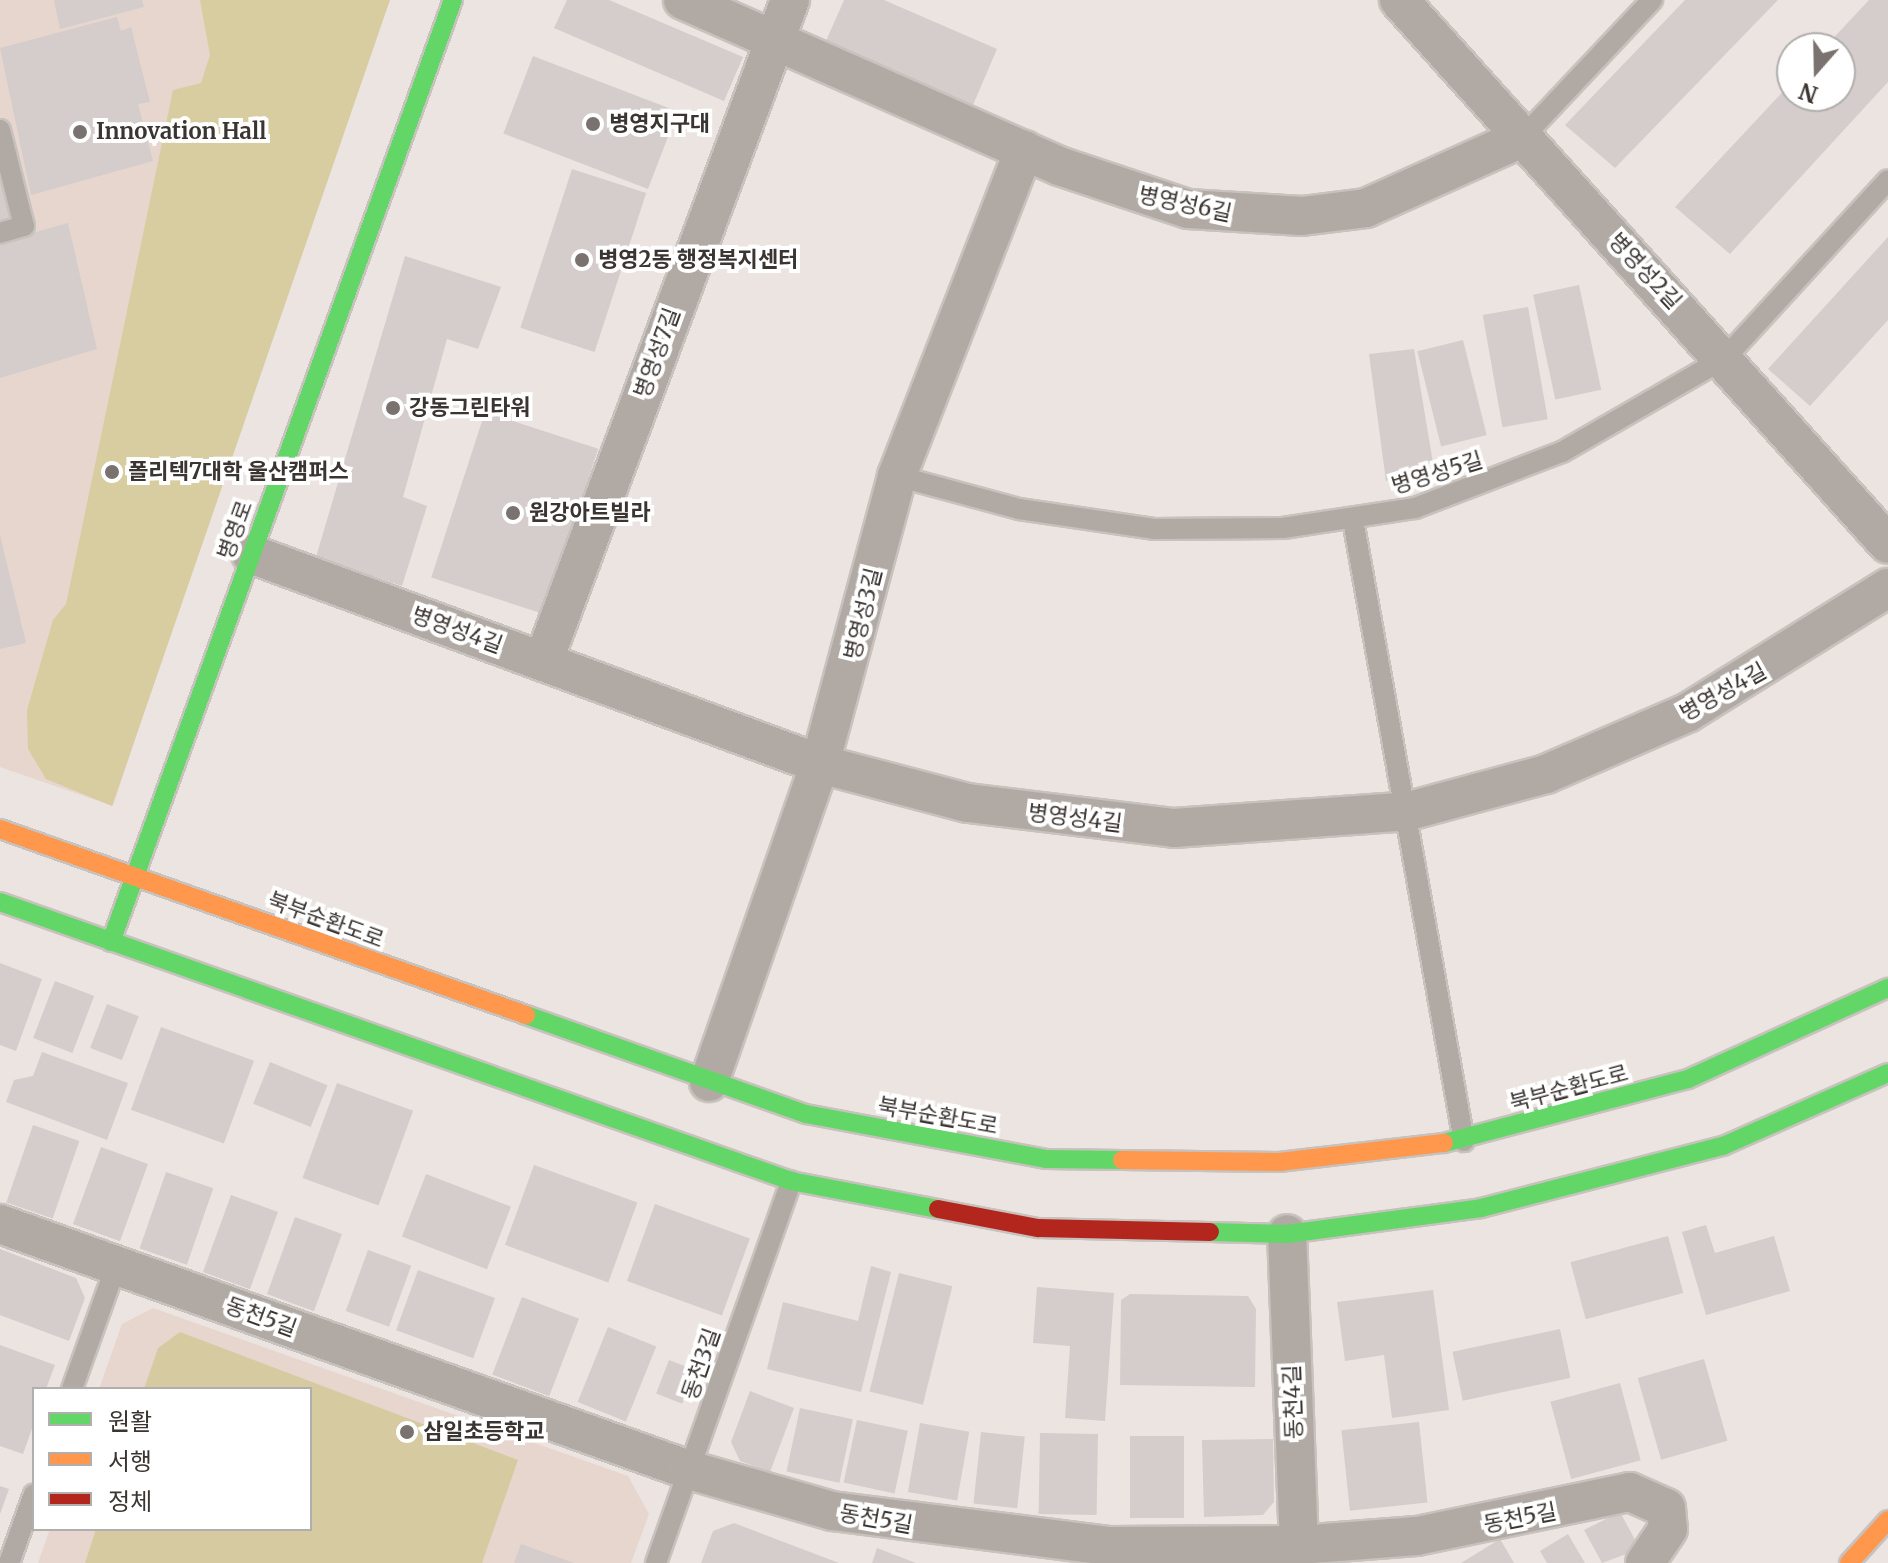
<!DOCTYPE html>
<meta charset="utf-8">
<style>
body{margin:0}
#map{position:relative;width:1888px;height:1563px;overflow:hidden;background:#ece4e0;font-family:Merriweather,"Noto Sans KR",serif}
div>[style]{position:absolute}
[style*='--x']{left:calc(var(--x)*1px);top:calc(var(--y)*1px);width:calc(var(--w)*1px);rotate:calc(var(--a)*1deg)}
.built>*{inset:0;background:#e6d6ce}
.green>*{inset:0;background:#d6cba0}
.forest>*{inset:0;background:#d8cda0}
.building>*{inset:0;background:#d4cdcb;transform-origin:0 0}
.roads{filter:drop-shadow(2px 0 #c8c2be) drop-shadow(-2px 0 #c8c2be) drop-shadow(0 2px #c8c2be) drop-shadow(0 -2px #c8c2be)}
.lane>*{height:20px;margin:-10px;padding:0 10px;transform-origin:10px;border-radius:10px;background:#b1aaa4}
.street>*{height:38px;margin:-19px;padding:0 19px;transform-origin:19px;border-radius:19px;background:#b1aaa4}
.fast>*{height:18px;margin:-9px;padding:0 9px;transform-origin:9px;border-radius:9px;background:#63d668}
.slow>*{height:18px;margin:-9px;padding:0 9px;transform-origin:9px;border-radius:9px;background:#ff974d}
.jam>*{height:18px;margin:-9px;padding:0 9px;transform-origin:9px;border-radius:9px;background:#b3261e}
.dots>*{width:22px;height:22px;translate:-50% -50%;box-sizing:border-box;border:4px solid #fff;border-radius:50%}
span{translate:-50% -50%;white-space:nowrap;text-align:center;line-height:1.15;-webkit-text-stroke:8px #fff;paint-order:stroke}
.poi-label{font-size:22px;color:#3b3532;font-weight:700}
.left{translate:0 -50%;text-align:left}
.street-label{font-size:22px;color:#3b3532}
.legend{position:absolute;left:32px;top:1387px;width:280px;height:144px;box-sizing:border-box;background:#fff;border:2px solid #b1aead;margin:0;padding:10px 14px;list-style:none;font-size:24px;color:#3b3532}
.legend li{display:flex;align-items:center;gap:16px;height:40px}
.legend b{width:40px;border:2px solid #b1aead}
.north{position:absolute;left:1776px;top:32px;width:80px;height:80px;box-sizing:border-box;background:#fff;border:2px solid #b1aead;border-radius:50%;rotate:200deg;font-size:22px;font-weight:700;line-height:32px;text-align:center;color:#3b3532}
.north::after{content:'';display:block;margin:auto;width:28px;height:36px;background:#79726f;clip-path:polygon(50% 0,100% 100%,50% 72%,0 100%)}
</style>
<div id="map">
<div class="built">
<div style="clip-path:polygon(0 0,204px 0,322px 178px,113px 806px,0 767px)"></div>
<div style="clip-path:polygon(153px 1308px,628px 1476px,649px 1514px,631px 1563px,38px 1563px,50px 1529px,310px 1529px,310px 1389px,99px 1389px,122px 1324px)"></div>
</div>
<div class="green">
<div style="clip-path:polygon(180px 1332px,518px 1460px,482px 1563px,85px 1563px,96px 1529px,310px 1529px,310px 1389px,144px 1389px,158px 1348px)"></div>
</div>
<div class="forest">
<div style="clip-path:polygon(200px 0,390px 0,112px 806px,46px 779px,28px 749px,27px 710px,53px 620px,66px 604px,173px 90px,201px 83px,210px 55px)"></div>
</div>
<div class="building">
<div style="clip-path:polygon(54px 0,142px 0,144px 7px,60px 29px)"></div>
<div style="clip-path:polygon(567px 0,609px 0,743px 57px,724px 101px,554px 28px)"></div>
<div style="clip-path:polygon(844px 0,884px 0,997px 49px,973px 105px,826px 41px)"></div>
<div style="clip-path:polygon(1685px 0,1778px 0,1615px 168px,1565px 125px)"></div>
<div style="clip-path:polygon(1869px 0,1888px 0,1888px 82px,1730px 254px,1675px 207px,1792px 82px,1792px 96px,1840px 96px,1840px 48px,1824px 48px)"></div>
<div style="clip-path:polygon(117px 17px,121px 31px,131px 27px,150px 102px,138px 104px,153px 161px,31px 195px,0 48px)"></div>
<div style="left:533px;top:56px;width:155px;height:83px;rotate:21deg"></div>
<div style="left:572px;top:169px;width:78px;height:167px;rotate:18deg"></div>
<div style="clip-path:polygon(0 173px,13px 221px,0 224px)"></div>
<div style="clip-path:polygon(68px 223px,97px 349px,0 378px,0 242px)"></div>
<div style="clip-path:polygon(1888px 237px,1888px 320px,1810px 406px,1768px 369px)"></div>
<div style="clip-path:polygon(405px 256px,501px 287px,478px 349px,447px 339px,403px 497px,427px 506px,402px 586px,316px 557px)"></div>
<div style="left:1579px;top:285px;width:107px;height:47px;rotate:78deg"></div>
<div style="left:1528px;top:307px;width:114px;height:46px;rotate:80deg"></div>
<div style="left:1463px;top:340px;width:98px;height:47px;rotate:76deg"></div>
<div style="clip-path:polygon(1414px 349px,1433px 463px,1386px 481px,1369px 354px)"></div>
<div style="left:485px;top:412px;width:119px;height:174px;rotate:18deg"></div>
<div style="clip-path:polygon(0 535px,26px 643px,0 649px)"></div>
<div style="clip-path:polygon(0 963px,42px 979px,16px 1051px,0 1045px)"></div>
<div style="left:55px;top:981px;width:42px;height:61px;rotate:21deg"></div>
<div style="left:107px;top:1004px;width:34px;height:47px;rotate:21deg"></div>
<div style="left:161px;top:1027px;width:99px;height:88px;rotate:20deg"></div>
<div style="clip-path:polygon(42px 1052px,128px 1083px,107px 1140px,6px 1102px,14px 1080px,33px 1076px)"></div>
<div style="left:270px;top:1062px;width:62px;height:45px;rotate:22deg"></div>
<div style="left:337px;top:1083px;width:81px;height:101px;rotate:20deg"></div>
<div style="left:33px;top:1125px;width:49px;height:82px;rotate:19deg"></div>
<div style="left:101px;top:1147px;width:50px;height:82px;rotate:20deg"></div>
<div style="left:534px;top:1165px;width:110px;height:85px;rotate:20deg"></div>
<div style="left:166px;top:1172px;width:50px;height:81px;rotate:19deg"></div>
<div style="left:426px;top:1174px;width:91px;height:67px;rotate:21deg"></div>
<div style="left:231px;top:1195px;width:50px;height:82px;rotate:20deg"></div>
<div style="left:655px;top:1204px;width:101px;height:82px;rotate:20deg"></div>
<div style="left:295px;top:1217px;width:50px;height:82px;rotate:20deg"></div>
<div style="clip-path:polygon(1706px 1225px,1715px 1253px,1774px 1236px,1790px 1291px,1706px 1315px,1682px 1232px)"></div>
<div style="left:1668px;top:1236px;width:59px;height:101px;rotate:75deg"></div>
<div style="clip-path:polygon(0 1249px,76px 1278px,85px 1298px,69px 1341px,0 1315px)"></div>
<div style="left:368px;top:1250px;width:46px;height:65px;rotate:20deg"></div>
<div style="clip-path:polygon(871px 1266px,891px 1272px,861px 1392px,767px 1369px,783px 1302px,858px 1321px)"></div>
<div style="left:418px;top:1270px;width:82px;height:64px;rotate:20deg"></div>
<div style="left:899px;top:1273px;width:55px;height:122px;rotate:14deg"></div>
<div style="clip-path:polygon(1037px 1287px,1114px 1293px,1105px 1421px,1065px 1418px,1070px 1346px,1033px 1343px)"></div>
<div style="clip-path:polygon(1433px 1290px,1449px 1410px,1392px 1418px,1384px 1355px,1345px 1361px,1337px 1302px)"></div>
<div style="clip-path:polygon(1130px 1294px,1248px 1296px,1256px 1309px,1255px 1387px,1120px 1385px,1121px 1300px)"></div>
<div style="left:522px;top:1297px;width:61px;height:83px;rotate:21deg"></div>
<div style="left:608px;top:1327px;width:52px;height:81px;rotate:22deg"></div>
<div style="left:1560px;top:1329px;width:50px;height:110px;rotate:78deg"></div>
<div style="clip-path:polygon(0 1345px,55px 1365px,46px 1389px,34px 1389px,34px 1423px,23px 1454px,0 1446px)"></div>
<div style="left:1704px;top:1359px;width:85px;height:69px;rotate:74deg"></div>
<div style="left:669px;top:1360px;width:28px;height:36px;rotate:21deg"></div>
<div style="left:1620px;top:1383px;width:80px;height:72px;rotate:75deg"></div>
<div style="clip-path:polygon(750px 1391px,794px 1408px,770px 1472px,740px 1461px,731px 1442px)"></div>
<div style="left:800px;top:1408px;width:54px;height:65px;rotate:12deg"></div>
<div style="left:857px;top:1420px;width:52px;height:64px;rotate:12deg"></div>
<div style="left:1419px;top:1422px;width:81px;height:78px;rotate:84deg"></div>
<div style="left:920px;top:1423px;width:50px;height:70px;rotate:10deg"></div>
<div style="left:981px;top:1432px;width:44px;height:72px;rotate:6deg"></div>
<div style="left:1040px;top:1433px;width:58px;height:81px;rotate:1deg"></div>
<div style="left:1130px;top:1436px;width:54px;height:82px"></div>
<div style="clip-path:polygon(1273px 1439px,1274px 1502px,1263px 1515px,1204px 1517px,1202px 1440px)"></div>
<div style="clip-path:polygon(0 1486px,9px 1489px,0 1514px)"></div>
<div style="clip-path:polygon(1620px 1512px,1640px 1549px,1602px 1563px,1584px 1530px)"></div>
<div style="clip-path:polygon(734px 1523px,839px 1563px,701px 1563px,713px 1531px)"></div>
<div style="clip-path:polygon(1568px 1534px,1585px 1563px,1547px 1563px,1540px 1551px)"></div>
<div style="clip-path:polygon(1500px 1539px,1514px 1563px,1461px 1563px)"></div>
<div style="clip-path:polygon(521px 1544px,574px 1563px,514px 1563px)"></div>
<div style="clip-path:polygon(877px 1548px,916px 1563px,872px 1563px)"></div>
</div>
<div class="roads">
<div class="lane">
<div style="--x:0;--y:130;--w:99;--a:76"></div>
<div style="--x:24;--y:226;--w:25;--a:164"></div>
<div style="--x:1522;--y:138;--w:190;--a:-46.7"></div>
<div style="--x:897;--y:476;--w:126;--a:15.1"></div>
<div style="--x:1019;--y:509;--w:136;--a:8.4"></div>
<div style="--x:1154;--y:529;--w:129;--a:-0.4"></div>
<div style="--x:1283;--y:528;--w:134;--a:-8.6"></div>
<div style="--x:1415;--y:508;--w:157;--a:-20.9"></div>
<div style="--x:1562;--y:452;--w:188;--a:-30"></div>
<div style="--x:1725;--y:358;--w:241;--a:-47.5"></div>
<div style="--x:1353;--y:520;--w:631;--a:79.87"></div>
<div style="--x:72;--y:1389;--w:131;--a:-70.3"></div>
<div style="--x:9;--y:1563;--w:73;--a:-70.1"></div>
<div style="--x:656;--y:1563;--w:405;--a:-70.5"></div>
</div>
<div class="street">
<div style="--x:683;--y:0;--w:411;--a:23.8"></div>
<div style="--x:1059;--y:166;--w:136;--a:18.4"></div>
<div style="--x:1188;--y:209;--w:114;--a:3.5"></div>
<div style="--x:1302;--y:216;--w:64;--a:-7.1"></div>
<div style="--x:1366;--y:208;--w:171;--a:-24.2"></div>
<div style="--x:1399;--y:0;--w:731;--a:48.05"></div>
<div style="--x:251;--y:554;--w:607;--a:20.26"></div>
<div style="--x:820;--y:764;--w:153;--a:14.8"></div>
<div style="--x:968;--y:803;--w:208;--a:6.9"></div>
<div style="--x:1174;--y:828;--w:236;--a:-4.1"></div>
<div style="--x:1409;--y:811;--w:142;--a:-15.1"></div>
<div style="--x:1546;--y:774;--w:154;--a:-23.4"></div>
<div style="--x:1687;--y:713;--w:237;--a:-31.9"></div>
<div style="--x:543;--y:662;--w:707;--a:-69.54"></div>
<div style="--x:709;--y:1082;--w:337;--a:-70.8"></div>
<div style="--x:820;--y:764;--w:298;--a:-75"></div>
<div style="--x:897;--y:476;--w:350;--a:-68.7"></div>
<div style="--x:0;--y:1224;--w:732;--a:19.65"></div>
<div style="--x:689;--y:1470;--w:149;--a:16"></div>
<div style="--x:832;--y:1511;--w:278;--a:7.2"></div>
<div style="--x:1108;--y:1546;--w:191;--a:-0.3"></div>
<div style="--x:1299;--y:1545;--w:118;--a:-4.4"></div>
<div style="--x:1417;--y:1536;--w:217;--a:-11.7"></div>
<div style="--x:1630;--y:1492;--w:39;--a:24"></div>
<div style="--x:1666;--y:1508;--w:21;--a:85"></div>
<div style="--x:1668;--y:1529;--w:41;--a:124.1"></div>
<div style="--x:1283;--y:1563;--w:24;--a:-48"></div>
<div style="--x:1299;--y:1545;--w:311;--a:-92.2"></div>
</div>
<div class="fast">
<div style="--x:0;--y:902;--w:839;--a:19.43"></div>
<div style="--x:791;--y:1181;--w:150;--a:10.8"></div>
<div style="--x:111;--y:942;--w:1002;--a:-70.05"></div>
<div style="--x:526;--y:1015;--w:297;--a:19.5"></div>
<div style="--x:806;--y:1114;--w:245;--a:10.6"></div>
<div style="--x:1047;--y:1159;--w:75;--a:0.8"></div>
<div style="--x:1444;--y:1143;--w:252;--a:-14.7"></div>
<div style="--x:1688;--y:1079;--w:220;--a:-24.5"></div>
<div style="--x:1210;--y:1232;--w:77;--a:1.5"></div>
<div style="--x:1287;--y:1234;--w:196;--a:-7.6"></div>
<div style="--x:1481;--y:1208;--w:250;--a:-14.4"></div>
<div style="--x:1723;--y:1146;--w:180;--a:-23.9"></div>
</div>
<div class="slow">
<div style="--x:0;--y:829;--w:558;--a:19.47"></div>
<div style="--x:1122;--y:1160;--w:157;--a:0.7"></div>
<div style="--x:1279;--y:1162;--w:166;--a:-6.6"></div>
<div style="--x:1849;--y:1563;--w:58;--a:-47.8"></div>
</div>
<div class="jam">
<div style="--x:938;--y:1209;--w:102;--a:10.8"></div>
<div style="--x:1038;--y:1228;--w:172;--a:1.3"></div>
</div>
</div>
<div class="dots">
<div style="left:593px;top:124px;background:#79726f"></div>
<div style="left:80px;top:132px;background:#79726f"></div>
<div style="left:582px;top:260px;background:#79726f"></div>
<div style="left:393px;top:408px;background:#79726f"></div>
<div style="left:112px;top:472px;background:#79726f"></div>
<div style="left:513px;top:513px;background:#79726f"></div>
<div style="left:407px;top:1432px;background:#79726f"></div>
</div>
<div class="poi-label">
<span class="left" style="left:609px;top:124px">병영지구대</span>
<span class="left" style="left:96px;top:132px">Innovation Hall</span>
<span class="left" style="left:598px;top:260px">병영2동 행정복지센터</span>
<span class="left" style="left:409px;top:408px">강동그린타워</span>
<span class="left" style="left:128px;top:472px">폴리텍7대학 울산캠퍼스</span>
<span class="left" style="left:529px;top:513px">원강아트빌라</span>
<span class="left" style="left:423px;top:1432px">삼일초등학교</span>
</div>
<div class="street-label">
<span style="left:1185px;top:204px;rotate:12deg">병영성6길</span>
<span style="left:1645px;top:271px;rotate:47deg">병영성2길</span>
<span style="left:657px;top:353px;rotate:-70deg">병영성7길</span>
<span style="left:1437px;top:473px;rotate:-17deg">병영성5길</span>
<span style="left:235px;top:530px;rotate:-70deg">병영로</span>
<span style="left:863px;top:614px;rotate:-76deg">병영성3길</span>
<span style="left:457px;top:630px;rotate:20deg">병영성4길</span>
<span style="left:1723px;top:692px;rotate:-29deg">병영성4길</span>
<span style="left:1075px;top:818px;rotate:7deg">병영성4길</span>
<span style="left:326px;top:920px;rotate:20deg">북부순환도로</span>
<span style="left:1569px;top:1088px;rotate:-15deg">북부순환도로</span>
<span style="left:938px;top:1116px;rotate:10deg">북부순환도로</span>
<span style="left:261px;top:1317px;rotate:20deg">동천5길</span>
<span style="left:701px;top:1364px;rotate:-71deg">동천3길</span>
<span style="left:1293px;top:1402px;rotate:-92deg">동천4길</span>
<span style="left:1520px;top:1518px;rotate:-11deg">동천5길</span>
<span style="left:876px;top:1519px;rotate:10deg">동천5길</span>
</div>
<ul class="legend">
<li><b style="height:10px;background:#63d668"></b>원활</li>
<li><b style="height:10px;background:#ff974d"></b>서행</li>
<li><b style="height:10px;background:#b3261e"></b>정체</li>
</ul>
<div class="north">N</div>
</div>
